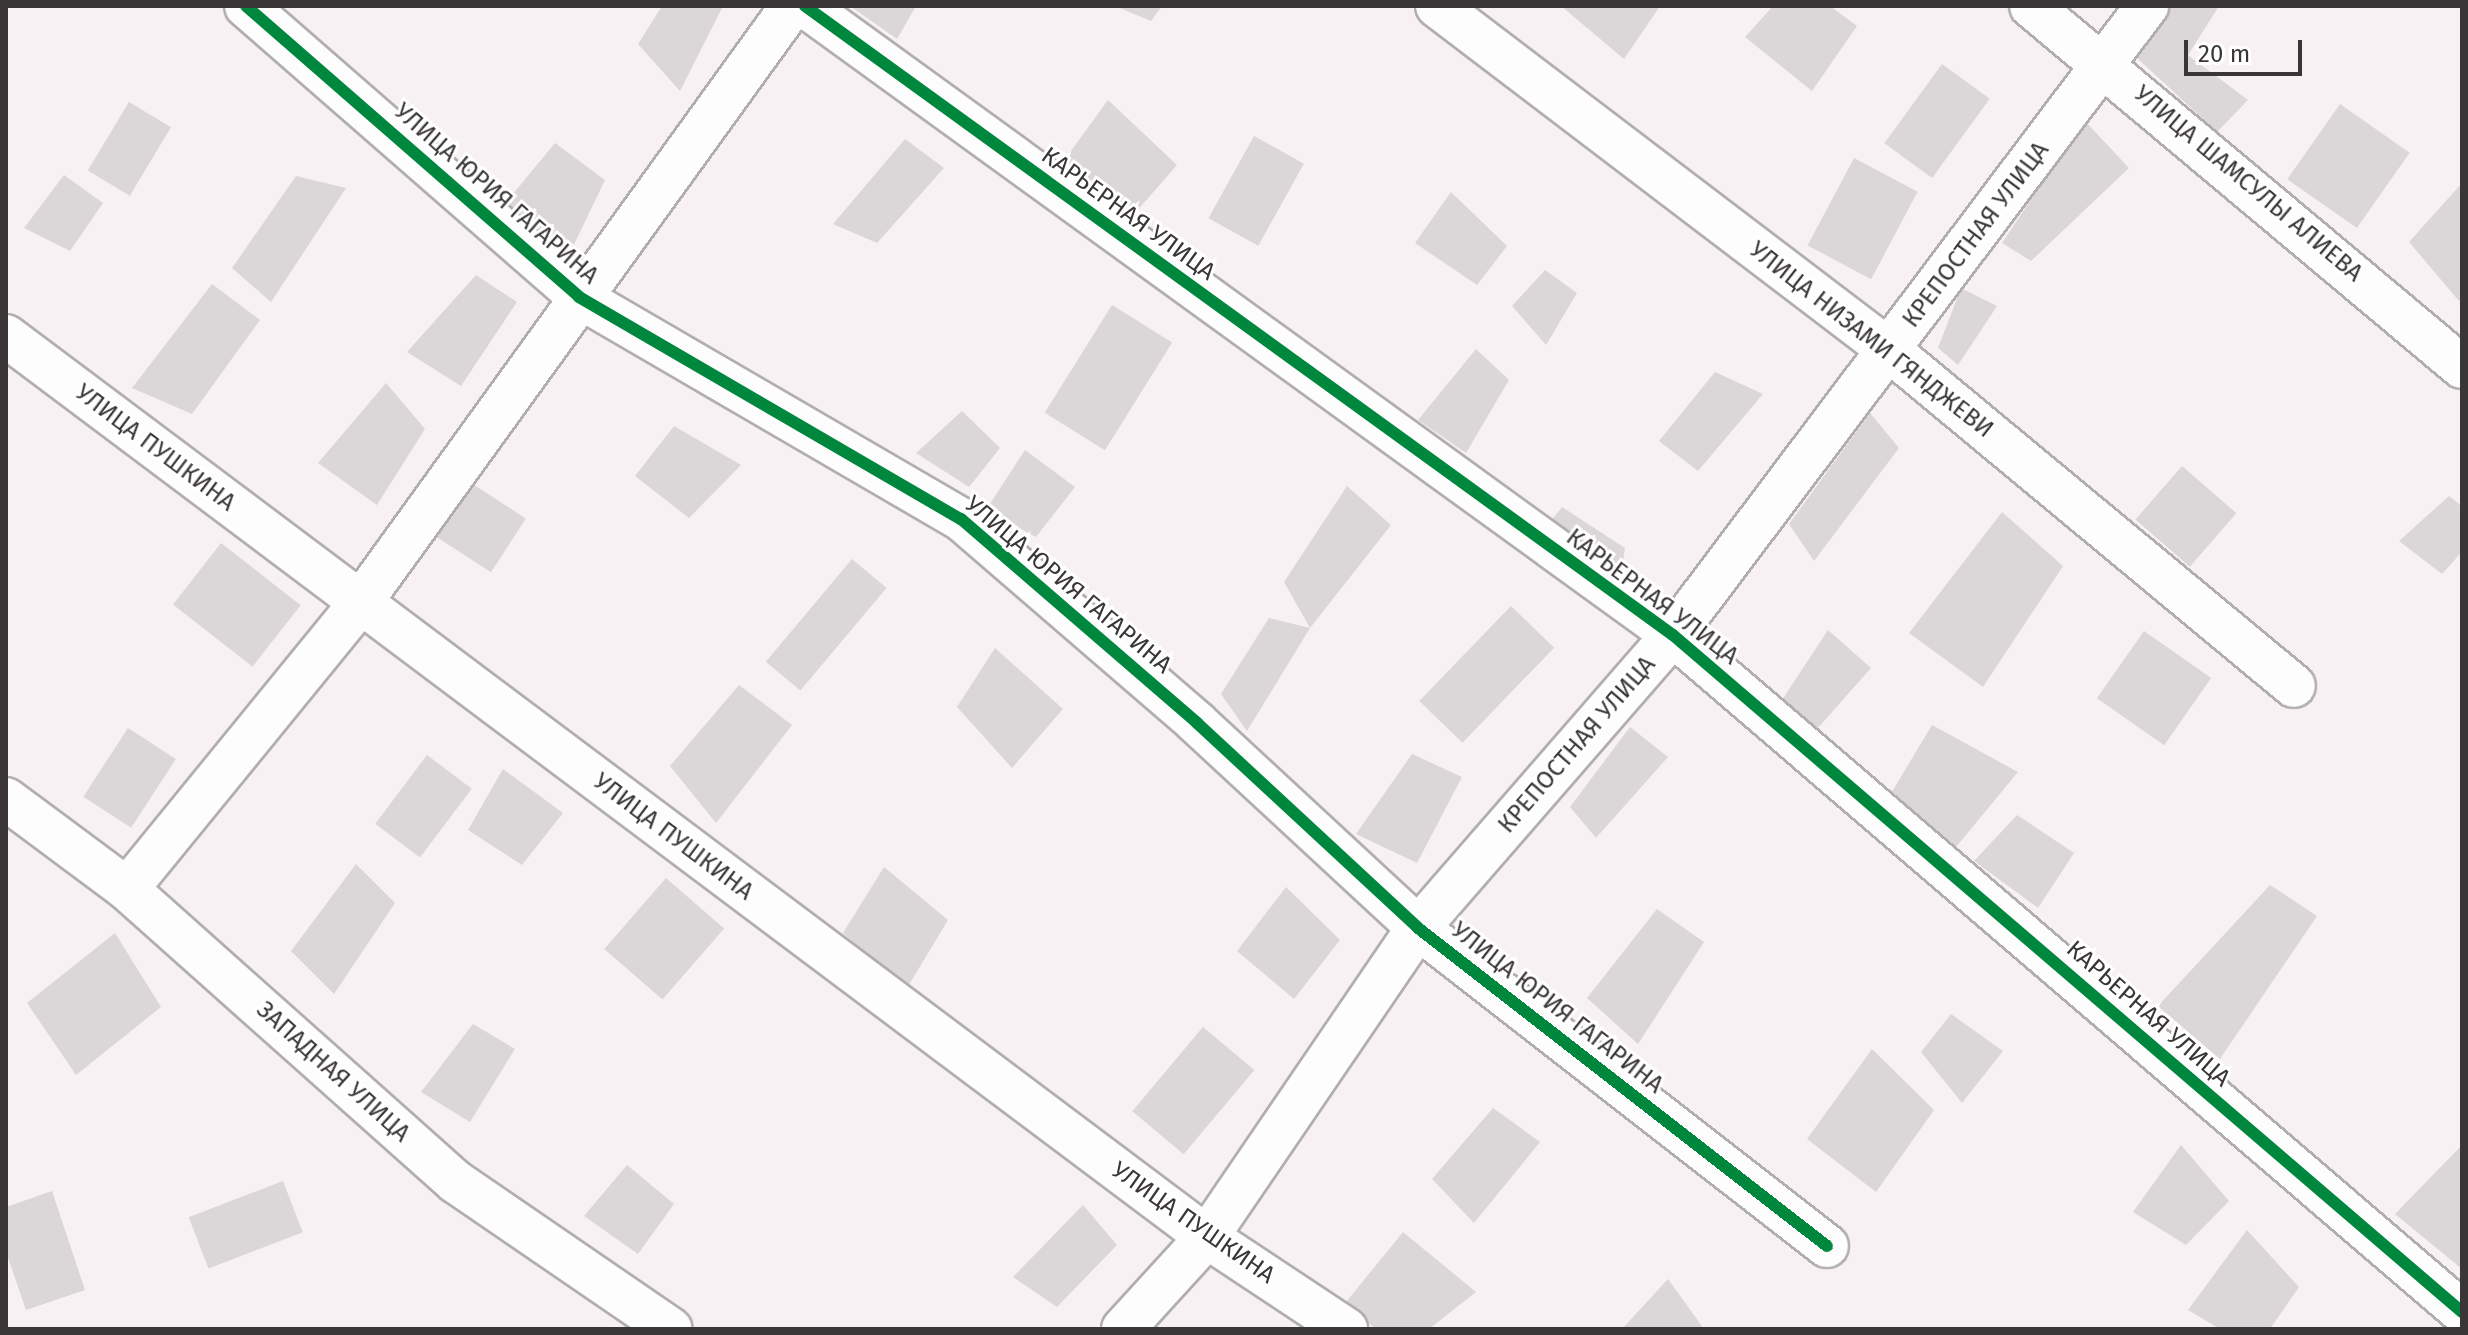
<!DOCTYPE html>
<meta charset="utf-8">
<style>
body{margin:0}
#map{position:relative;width:2468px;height:1335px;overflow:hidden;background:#f7f1f4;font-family:"Fira Sans",sans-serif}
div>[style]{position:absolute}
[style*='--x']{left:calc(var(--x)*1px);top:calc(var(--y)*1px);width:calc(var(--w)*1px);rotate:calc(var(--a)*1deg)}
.building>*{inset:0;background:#dbd6d8;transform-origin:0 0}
.roads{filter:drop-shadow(2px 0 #b2aeb0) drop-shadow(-2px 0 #b2aeb0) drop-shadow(0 2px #b2aeb0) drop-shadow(0 -2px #b2aeb0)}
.street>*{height:42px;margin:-21px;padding:0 21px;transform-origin:21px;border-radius:21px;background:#fefdfd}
.cycleway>*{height:12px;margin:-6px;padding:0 6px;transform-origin:6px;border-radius:6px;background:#00873e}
span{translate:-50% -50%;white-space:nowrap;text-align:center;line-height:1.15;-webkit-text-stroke:6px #fff;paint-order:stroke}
.street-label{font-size:24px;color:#3a3637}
.frame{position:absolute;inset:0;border:8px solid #3a3637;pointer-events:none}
.scale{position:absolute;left:2184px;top:40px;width:118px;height:36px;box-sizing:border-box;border:4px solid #3a3637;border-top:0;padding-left:10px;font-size:24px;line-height:28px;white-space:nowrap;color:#3a3637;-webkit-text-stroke:6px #fff;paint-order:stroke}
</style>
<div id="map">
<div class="building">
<div style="clip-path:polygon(662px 6px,723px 6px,680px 91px,638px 44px)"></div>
<div style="clip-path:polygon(850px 6px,916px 6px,897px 39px)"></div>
<div style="clip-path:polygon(1115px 6px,1162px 6px,1151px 21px)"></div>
<div style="clip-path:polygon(1561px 6px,1660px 6px,1624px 59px)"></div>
<div style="clip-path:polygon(1773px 6px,1830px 6px,1857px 26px,1812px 91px,1745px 37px)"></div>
<div style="clip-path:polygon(2171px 6px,2219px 6px,2188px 55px,2248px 100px,2217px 132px,2136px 57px)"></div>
<div style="left:1942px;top:64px;width:59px;height:98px;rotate:36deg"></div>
<div style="clip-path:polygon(1108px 100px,1177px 165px,1129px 220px,1060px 166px)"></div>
<div style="left:129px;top:102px;width:49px;height:80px;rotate:31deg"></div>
<div style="left:2340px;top:104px;width:85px;height:92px;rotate:35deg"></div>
<div style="clip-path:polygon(2084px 120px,2129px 168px,2031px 261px,2002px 243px)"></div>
<div style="left:1254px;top:136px;width:57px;height:94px;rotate:29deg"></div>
<div style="clip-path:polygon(905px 139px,944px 168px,877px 243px,833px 224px)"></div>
<div style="clip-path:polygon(555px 143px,605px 180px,570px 253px,503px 206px)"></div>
<div style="left:1854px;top:158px;width:72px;height:99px;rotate:28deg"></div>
<div style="clip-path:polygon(64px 175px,103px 203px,70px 251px,24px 228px)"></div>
<div style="clip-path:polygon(296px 176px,346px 188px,271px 302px,232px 268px)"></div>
<div style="clip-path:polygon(2462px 183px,2462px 297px,2459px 301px,2409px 242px)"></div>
<div style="clip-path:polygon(1451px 192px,1507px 246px,1477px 285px,1415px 243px)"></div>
<div style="clip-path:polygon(1545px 270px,1577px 293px,1546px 345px,1512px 306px)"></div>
<div style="clip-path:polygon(476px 275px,517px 302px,461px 386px,407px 352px)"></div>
<div style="clip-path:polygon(212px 284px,260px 320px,192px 414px,132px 388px)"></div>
<div style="clip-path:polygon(1961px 288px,1997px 306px,1958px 365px,1938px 348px)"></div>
<div style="left:1112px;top:305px;width:71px;height:127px;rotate:32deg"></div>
<div style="clip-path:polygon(1476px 349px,1509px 380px,1466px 453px,1418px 420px)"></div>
<div style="clip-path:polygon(1715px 372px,1763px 394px,1698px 471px,1659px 441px)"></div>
<div style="clip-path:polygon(386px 383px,425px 429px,377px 505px,318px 463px)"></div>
<div style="clip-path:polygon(962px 411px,1000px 448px,969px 487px,916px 453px)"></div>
<div style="clip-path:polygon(1870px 413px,1899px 448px,1814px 561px,1789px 524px)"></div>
<div style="clip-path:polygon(674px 426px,741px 465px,689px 518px,635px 476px)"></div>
<div style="clip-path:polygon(1025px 450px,1075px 487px,1036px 537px,986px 510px)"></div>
<div style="left:2182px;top:466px;width:72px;height:71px;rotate:41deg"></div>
<div style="left:468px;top:481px;width:69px;height:64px;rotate:33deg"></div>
<div style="clip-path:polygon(1347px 486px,1391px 525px,1310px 628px,1284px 582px)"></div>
<div style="clip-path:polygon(2449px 496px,2462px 506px,2462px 552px,2442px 574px,2399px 541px)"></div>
<div style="clip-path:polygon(1562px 507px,1625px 548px,1621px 575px,1549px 523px)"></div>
<div style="clip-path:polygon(2002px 512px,2063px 566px,1983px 687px,1909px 633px)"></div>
<div style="left:221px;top:543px;width:101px;height:78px;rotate:38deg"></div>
<div style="left:852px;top:559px;width:45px;height:134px;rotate:40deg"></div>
<div style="left:1511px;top:606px;width:60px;height:132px;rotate:44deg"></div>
<div style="clip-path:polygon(1269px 618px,1310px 628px,1247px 731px,1221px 694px)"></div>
<div style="clip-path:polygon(1828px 630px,1871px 668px,1817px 729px,1778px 706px)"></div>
<div style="left:2144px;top:631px;width:82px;height:82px;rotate:35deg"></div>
<div style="clip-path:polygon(995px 648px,1063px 709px,1012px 768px,957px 707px)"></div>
<div style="clip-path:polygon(739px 685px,792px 725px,716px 823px,670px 766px)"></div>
<div style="clip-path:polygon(1932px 725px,2018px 772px,1956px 847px,1890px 795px)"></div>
<div style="clip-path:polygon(1630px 727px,1668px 757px,1596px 838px,1570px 807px)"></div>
<div style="left:128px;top:728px;width:57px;height:82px;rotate:33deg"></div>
<div style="clip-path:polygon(1412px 754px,1462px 777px,1417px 863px,1356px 834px)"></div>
<div style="left:427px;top:755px;width:56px;height:86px;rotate:37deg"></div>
<div style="clip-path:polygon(503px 769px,563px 813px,522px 865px,468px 830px)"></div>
<div style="clip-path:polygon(2017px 815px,2074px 853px,2038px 908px,1974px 861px)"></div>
<div style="clip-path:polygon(356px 864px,395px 903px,334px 994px,291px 951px)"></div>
<div style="clip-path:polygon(884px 867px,948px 920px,907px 988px,843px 933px)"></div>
<div style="left:666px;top:878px;width:77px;height:94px;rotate:41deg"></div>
<div style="clip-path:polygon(2270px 885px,2317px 916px,2220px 1059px,2158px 1006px)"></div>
<div style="clip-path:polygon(1286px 887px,1340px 940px,1294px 999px,1237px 951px)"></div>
<div style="clip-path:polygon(1657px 909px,1704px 942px,1638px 1044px,1587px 998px)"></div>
<div style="clip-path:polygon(115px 933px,161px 1007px,76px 1075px,27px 1003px)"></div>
<div style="clip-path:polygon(1951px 1014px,2003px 1051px,1962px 1103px,1921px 1052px)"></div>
<div style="clip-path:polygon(473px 1024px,515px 1049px,470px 1122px,421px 1092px)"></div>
<div style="left:1203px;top:1027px;width:67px;height:110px;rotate:40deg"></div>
<div style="clip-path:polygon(1872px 1049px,1934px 1110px,1876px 1192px,1807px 1139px)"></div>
<div style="clip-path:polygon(1493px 1108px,1540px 1142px,1474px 1223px,1432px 1179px)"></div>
<div style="clip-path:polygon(2181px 1145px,2229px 1201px,2186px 1245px,2133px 1212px)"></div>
<div style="clip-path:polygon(2462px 1145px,2462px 1269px,2395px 1214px)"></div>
<div style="clip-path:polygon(627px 1165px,674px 1204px,638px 1254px,584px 1216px)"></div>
<div style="left:283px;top:1181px;width:55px;height:101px;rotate:69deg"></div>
<div style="clip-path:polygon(52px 1191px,85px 1290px,26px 1310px,6px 1252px,6px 1207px)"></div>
<div style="clip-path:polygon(1083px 1205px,1117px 1245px,1057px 1307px,1013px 1277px)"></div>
<div style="clip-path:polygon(2247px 1230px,2299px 1287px,2270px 1329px,2220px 1329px,2188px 1310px)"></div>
<div style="clip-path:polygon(1403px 1232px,1476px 1292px,1429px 1329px,1377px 1329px,1342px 1307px)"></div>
<div style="clip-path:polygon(1668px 1279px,1704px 1329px,1622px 1329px)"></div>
</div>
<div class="roads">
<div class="street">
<div style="--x:246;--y:6;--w:442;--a:41.1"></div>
<div style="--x:579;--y:297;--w:442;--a:30.2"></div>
<div style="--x:961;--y:519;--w:312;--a:40.8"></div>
<div style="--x:1197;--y:723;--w:301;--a:42.8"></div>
<div style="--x:1418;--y:928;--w:518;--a:37.87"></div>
<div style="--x:805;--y:6;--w:1072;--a:35.93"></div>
<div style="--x:1673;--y:635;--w:1040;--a:40.63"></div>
<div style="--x:1437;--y:6;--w:568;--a:37.27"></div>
<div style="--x:1889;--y:350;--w:526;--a:39.68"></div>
<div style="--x:2031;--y:6;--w:562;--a:39.95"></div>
<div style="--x:6;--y:336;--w:1501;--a:36.88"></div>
<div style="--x:1207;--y:1237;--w:167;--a:33.5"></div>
<div style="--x:6;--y:799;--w:151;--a:36.6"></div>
<div style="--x:127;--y:889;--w:441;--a:41.7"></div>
<div style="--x:456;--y:1182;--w:260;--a:34.4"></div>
<div style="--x:127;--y:889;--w:370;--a:-50.8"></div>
<div style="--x:361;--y:602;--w:736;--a:-54.13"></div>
<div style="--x:1123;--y:1329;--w:125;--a:-47.6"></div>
<div style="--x:1207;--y:1237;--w:374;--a:-55.7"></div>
<div style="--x:1418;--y:928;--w:388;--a:-49"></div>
<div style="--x:1673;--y:635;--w:788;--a:-53"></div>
</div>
</div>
<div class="cycleway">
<div style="--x:246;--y:6;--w:442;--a:41.1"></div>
<div style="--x:579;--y:297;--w:442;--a:30.2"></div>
<div style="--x:961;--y:519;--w:312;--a:40.8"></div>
<div style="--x:1197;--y:723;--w:301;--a:42.8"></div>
<div style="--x:1418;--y:928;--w:518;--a:37.87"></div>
<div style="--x:805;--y:6;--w:1072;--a:35.93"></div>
<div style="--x:1673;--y:635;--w:1040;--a:40.63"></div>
</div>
<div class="street-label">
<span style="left:2248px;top:184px;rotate:40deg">УЛИЦА ШАМСУЛЫ АЛИЕВА</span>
<span style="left:496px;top:194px;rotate:41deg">УЛИЦА ЮРИЯ ГАГАРИНА</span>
<span style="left:1128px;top:214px;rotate:36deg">КАРЬЕРНАЯ УЛИЦА</span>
<span style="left:1976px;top:235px;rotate:-53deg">КРЕПОСТНАЯ УЛИЦА</span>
<span style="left:1871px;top:340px;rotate:38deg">УЛИЦА НИЗАМИ ГЯНДЖЕВИ</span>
<span style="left:155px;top:448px;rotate:37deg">УЛИЦА ПУШКИНА</span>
<span style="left:1068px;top:585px;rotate:40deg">УЛИЦА ЮРИЯ ГАГАРИНА</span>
<span style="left:1652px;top:597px;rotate:37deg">КАРЬЕРНАЯ УЛИЦА</span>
<span style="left:1577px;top:745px;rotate:-49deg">КРЕПОСТНАЯ УЛИЦА</span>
<span style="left:673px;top:837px;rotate:37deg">УЛИЦА ПУШКИНА</span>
<span style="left:1557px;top:1008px;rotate:38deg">УЛИЦА ЮРИЯ ГАГАРИНА</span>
<span style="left:2148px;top:1014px;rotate:41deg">КАРЬЕРНАЯ УЛИЦА</span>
<span style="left:333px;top:1072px;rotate:42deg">ЗАПАДНАЯ УЛИЦА</span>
<span style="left:1193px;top:1223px;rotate:35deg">УЛИЦА ПУШКИНА</span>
</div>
<div class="frame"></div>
<div class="scale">20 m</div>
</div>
